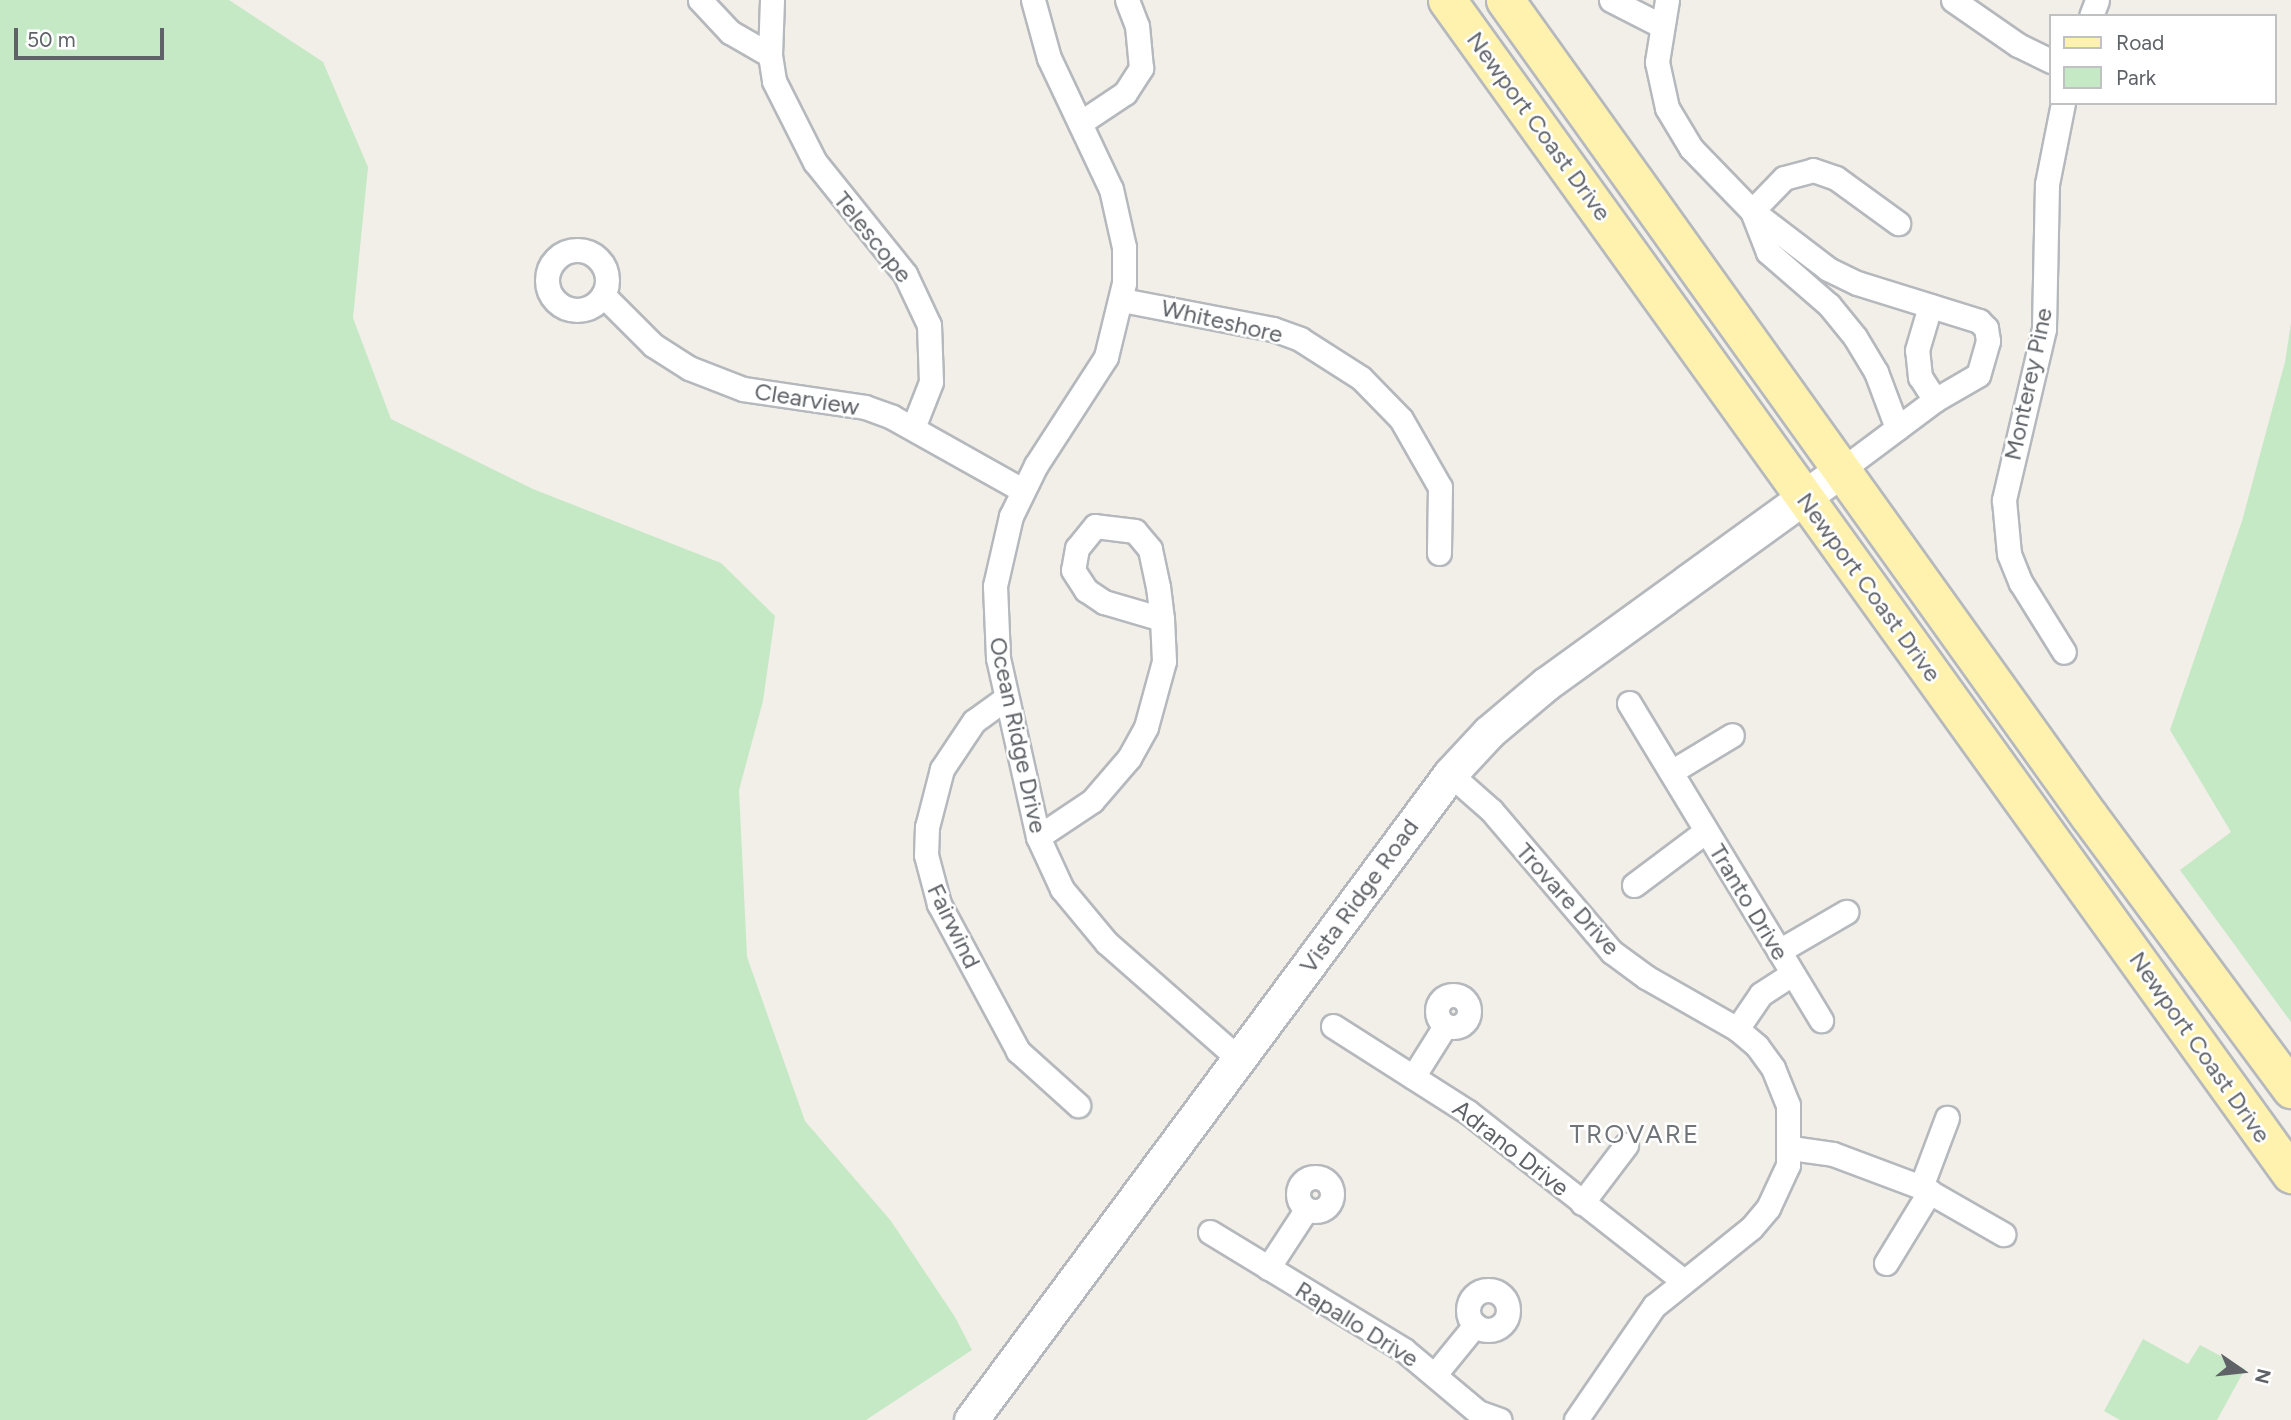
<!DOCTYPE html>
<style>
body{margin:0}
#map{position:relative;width:2291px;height:1420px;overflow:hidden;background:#f1efe8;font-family:Figtree,sans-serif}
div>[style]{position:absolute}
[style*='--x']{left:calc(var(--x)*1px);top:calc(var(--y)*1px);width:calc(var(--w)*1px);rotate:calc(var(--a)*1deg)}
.green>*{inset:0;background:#c5e8c5}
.roads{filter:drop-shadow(2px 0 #b5b8bc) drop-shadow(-2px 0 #b5b8bc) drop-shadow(0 2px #b5b8bc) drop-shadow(0 -2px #b5b8bc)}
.street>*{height:23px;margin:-11.5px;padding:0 11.5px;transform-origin:11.5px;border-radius:11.5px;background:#fff}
.street>.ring{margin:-11.5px;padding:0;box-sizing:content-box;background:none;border:23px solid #fff;border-radius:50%}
.secondary>*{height:33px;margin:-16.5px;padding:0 16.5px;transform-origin:16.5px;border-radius:16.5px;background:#fff}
.primary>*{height:37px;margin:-18.5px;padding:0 18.5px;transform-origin:18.5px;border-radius:18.5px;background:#fff2af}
span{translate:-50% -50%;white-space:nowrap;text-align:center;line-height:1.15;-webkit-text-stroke:5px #fff;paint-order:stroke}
.street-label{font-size:24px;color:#5f6368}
.neighbourhood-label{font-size:26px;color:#70757a;letter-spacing:2px}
.legend{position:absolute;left:2049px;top:14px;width:228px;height:91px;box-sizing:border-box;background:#fff;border:2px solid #bfc1c3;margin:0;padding:9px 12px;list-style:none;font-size:21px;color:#5f6368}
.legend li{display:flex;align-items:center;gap:14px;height:35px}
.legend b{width:35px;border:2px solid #bfc1c3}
.north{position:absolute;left:2207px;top:1336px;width:70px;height:70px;-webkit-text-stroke:5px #fff;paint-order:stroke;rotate:104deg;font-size:19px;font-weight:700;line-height:28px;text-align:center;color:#5f6368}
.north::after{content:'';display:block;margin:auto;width:24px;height:32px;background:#5f6368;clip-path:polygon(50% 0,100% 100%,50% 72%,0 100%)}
.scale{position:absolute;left:14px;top:28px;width:150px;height:32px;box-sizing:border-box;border:4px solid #5f6368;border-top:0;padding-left:9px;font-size:21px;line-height:24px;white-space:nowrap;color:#5f6368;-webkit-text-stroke:5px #fff;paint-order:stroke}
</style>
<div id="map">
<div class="green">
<div style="clip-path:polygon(0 0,229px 0,323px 62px,368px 167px,353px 318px,391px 419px,533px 489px,721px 563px,775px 616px,763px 701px,739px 790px,747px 957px,805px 1121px,891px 1221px,955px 1317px,972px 1350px,866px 1420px,0 1420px)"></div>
<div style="clip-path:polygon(2291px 323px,2291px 1022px,2180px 870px,2231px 832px,2170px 730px,2242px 521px,2285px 362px)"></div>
<div style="clip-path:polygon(2143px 1339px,2188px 1364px,2200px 1345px,2245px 1369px,2217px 1420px,2120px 1420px,2104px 1411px)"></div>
</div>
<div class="roads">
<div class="street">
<div style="--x:700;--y:0;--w:44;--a:46.8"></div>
<div style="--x:730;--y:32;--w:46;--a:29.9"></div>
<div style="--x:772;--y:0;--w:55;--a:92.1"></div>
<div style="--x:770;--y:55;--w:26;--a:81"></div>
<div style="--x:774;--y:81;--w:91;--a:63.2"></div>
<div style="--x:815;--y:162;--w:144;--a:51.2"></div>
<div style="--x:905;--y:274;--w:56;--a:64.8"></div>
<div style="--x:929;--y:325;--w:57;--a:88"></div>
<div style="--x:931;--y:382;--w:49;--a:111.4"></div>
<div style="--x:1033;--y:0;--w:60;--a:74.6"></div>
<div style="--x:1049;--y:58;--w:145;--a:64.7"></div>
<div style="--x:1111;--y:189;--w:59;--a:77.4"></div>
<div style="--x:1124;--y:247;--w:36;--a:90"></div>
<div style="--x:1124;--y:283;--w:76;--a:103.7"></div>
<div style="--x:1106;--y:357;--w:129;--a:122.9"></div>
<div style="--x:1036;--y:465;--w:57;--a:116.1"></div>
<div style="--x:1011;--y:516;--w:72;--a:102.9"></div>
<div style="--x:995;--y:586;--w:72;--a:87.6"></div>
<div style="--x:998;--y:658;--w:183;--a:77.4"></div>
<div style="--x:1038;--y:837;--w:57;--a:65.2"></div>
<div style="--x:1062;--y:889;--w:70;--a:50.2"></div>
<div style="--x:1107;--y:943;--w:176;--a:41.3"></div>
<div style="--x:1611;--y:0;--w:55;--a:27"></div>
<div style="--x:1667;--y:0;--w:63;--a:99.2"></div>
<div style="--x:1657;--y:62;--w:47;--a:77.7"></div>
<div style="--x:1667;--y:108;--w:47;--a:59"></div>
<div style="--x:1691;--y:148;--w:88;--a:45.9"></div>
<div style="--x:1752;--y:211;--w:96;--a:37.3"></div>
<div style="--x:1828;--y:269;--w:32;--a:26"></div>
<div style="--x:1857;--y:283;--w:128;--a:17.3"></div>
<div style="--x:1979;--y:321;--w:10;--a:45"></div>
<div style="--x:1986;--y:328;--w:13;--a:81"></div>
<div style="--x:1988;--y:341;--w:35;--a:106"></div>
<div style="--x:1978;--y:375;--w:50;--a:149.8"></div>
<div style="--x:1935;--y:400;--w:27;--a:-123"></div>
<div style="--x:1920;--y:377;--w:27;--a:-96"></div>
<div style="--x:1917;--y:350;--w:46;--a:-73.5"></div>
<div style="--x:1953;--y:0;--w:79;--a:34.7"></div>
<div style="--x:2018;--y:45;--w:37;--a:26"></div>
<div style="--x:2091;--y:16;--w:17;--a:-69"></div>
<div style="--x:2063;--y:103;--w:83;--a:101.2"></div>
<div style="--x:2047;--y:184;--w:145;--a:91.2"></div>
<div style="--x:2044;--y:329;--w:176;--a:103.2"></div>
<div style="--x:2004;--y:500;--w:54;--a:84.7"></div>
<div style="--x:2009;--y:554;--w:31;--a:68"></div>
<div style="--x:2021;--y:583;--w:81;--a:58.1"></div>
<div style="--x:1080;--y:123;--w:54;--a:-33.7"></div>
<div style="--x:1125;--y:93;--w:30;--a:-57"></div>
<div style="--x:1141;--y:68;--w:42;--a:-95.4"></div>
<div style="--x:1137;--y:26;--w:28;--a:-111"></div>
<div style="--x:1752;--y:211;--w:44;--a:68.7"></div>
<div style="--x:1768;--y:252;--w:81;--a:41"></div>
<div style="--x:1829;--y:305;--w:41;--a:50.9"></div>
<div style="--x:1855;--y:337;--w:41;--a:59"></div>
<div style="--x:1876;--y:372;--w:60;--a:69.4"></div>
<div style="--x:1752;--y:211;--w:46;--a:-45.9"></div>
<div style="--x:1784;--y:178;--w:30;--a:-15"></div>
<div style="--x:1813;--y:170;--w:24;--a:19"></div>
<div style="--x:1836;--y:178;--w:77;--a:36"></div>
<div class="ring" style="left:547px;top:250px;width:37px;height:37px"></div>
<div style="--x:603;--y:295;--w:71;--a:45"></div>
<div style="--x:653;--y:345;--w:43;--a:32.6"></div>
<div style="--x:689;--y:368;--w:58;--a:21.3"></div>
<div style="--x:743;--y:389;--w:123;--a:8.4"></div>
<div style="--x:865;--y:407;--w:29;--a:20"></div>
<div style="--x:892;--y:417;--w:149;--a:29.3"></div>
<div style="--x:1122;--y:300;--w:154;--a:10.9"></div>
<div style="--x:1273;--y:329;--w:29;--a:20"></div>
<div style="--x:1300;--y:339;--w:72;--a:32.6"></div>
<div style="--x:1361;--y:378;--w:57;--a:45.7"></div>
<div style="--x:1401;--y:419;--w:78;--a:60.2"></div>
<div style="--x:1440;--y:487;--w:66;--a:90.9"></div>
<div style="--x:1844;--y:468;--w:114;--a:-36.8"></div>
<div style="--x:1006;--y:698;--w:39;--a:144"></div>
<div style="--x:974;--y:721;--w:58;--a:123.7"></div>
<div style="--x:942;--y:769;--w:60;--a:104.5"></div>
<div style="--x:927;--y:827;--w:28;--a:92"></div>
<div style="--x:926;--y:855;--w:51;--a:75.1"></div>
<div style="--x:939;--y:904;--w:167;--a:61.7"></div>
<div style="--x:1018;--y:1051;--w:81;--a:42"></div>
<div style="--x:1629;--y:703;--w:371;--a:58.8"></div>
<div style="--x:1671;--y:772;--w:71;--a:-31.2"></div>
<div style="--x:1450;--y:774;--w:55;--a:41.3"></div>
<div style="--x:1491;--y:810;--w:187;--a:49.6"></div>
<div style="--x:1612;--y:952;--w:42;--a:36.3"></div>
<div style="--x:1646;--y:977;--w:105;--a:29.7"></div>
<div style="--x:1737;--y:1029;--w:26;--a:40"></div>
<div style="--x:1757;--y:1046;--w:27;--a:54"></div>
<div style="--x:1773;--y:1068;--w:40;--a:68"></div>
<div style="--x:1788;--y:1105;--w:60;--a:90"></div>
<div style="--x:1788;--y:1165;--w:47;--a:114.9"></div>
<div style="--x:1768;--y:1208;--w:26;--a:130"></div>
<div style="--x:1751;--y:1228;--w:124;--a:141.2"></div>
<div style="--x:1654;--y:1306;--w:138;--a:124.4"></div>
<div style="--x:1038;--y:837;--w:65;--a:-33.7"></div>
<div style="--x:1092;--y:801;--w:57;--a:-49.3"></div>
<div style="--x:1129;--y:758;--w:35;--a:-61"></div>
<div style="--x:1146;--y:727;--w:68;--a:-74.7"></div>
<div style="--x:1164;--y:661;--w:42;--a:-92.7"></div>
<div style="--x:1162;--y:619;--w:32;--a:-97"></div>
<div style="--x:1158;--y:587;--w:39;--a:-102"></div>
<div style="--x:1150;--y:549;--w:23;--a:-130"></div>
<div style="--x:1135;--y:531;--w:40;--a:-172.9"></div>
<div style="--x:1095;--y:526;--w:28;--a:129"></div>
<div style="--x:1077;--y:548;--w:22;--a:100"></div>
<div style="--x:1073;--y:570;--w:24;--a:57"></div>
<div style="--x:1086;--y:590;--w:22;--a:34"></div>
<div style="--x:1104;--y:602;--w:60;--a:16.3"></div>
<div style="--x:1634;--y:885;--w:90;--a:-36.9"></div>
<div style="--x:1779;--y:951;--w:78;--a:-30.2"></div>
<div class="ring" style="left:1437px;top:995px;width:9px;height:9px"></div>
<div style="--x:1333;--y:1026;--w:160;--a:32.5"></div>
<div style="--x:1468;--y:1112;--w:272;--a:38.1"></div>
<div style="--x:1737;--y:1029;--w:42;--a:-55.6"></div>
<div style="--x:1761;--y:994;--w:37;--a:-33"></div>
<div style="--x:1413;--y:1077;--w:60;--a:-57.9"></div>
<div style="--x:1791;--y:1148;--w:42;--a:8.1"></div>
<div style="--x:1833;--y:1154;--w:94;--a:20.6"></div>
<div style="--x:1921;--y:1187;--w:95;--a:29.8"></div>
<div class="ring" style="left:1298px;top:1177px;width:11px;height:11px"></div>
<div style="--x:1921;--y:1187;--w:74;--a:-69.4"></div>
<div style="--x:1582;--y:1203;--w:73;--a:-52.8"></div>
<div style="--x:1210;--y:1232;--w:227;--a:31.3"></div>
<div style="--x:1404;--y:1350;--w:97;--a:40"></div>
<div style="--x:1478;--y:1412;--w:23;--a:20"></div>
<div style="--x:1886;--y:1263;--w:84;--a:-58.6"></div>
<div style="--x:1268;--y:1268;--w:69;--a:-56.8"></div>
<div class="ring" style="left:1468px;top:1290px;width:17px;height:17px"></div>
<div style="--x:1436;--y:1373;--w:62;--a:-50.9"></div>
</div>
<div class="secondary">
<div style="--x:971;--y:1420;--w:804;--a:-53.44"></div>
<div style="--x:1450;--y:774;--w:57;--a:-47.1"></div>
<div style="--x:1489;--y:732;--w:75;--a:-40.1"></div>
<div style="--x:1546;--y:684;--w:368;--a:-35.9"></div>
</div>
<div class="primary">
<div style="--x:1447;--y:0;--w:1446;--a:54.29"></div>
<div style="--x:1505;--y:0;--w:1003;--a:54.41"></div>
<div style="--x:2089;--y:816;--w:340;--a:53.5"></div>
</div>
</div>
<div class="street-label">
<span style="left:1539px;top:126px;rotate:54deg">Newport Coast Drive</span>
<span style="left:873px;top:237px;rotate:51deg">Telescope</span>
<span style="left:1222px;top:321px;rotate:13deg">Whiteshore</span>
<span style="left:2028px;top:384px;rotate:-78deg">Monterey Pine</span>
<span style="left:807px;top:399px;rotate:9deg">Clearview</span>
<span style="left:1869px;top:587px;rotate:54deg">Newport Coast Drive</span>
<span style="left:1018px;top:735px;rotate:78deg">Ocean Ridge Drive</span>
<span style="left:1359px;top:896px;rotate:-54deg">Vista Ridge Road</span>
<span style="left:1568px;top:899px;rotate:48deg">Trovare Drive</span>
<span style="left:1749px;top:902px;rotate:59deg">Tranto Drive</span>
<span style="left:954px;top:926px;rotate:64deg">Fairwind</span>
<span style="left:2200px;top:1047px;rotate:55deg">Newport Coast Drive</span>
<span style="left:1511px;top:1148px;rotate:38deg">Adrano Drive</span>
<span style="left:1357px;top:1324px;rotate:32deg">Rapallo Drive</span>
</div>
<div class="neighbourhood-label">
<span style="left:1635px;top:1135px">TROVARE</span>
</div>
<ul class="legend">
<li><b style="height:9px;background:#fff2af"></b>Road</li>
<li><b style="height:19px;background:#c5e8c5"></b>Park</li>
</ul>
<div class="north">N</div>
<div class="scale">50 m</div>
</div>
